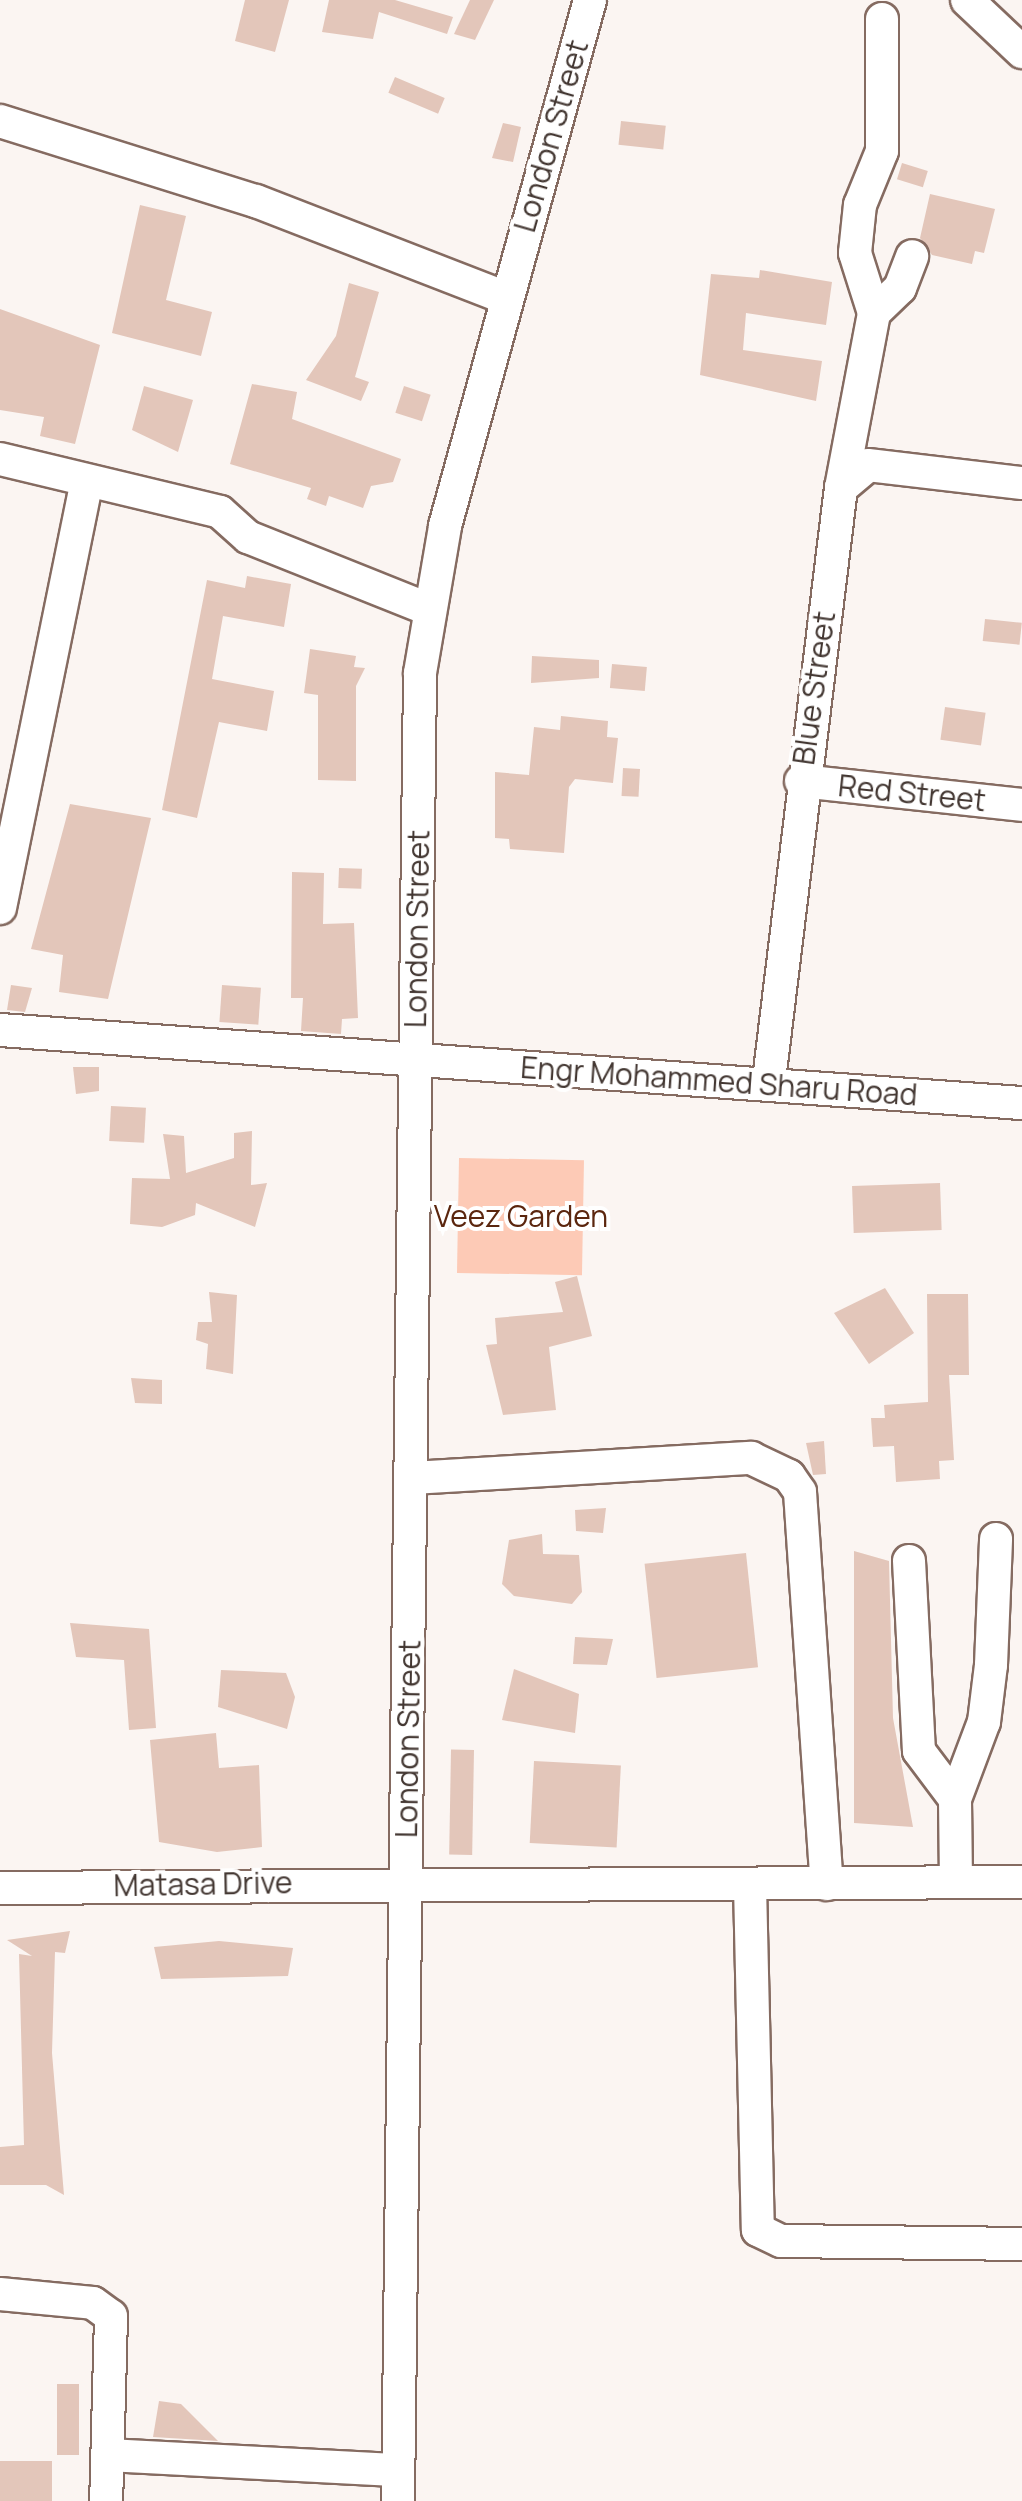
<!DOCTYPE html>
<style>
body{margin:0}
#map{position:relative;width:1022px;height:2501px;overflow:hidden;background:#fbf5f2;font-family:Manrope,sans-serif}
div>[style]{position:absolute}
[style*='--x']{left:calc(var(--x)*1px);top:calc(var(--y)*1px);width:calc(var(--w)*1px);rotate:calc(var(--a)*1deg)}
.green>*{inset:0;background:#fdcab6;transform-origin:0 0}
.building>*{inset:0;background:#e3c6ba;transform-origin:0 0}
.roads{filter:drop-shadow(2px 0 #856b61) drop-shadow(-2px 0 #856b61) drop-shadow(0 2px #856b61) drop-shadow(0 -2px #856b61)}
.minor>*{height:32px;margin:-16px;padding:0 16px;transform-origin:16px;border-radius:16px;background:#fff}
span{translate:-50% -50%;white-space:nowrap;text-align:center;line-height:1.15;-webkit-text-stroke:8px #fff;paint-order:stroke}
.street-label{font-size:30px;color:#433732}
.park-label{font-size:30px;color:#5b260e}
</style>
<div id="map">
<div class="green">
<div style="left:459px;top:1158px;width:125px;height:115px;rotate:1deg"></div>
</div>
<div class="building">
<div style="clip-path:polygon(245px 0,289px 0,275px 52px,235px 41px)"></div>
<div style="clip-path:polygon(329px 0,395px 0,453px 17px,447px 34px,379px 12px,373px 39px,322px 32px)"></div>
<div style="clip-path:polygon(470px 0,494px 0,475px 40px,454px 34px)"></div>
<div style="left:395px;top:77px;width:54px;height:17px;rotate:23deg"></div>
<div style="left:621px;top:121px;width:45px;height:24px;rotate:6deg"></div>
<div style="clip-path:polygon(503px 123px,521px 127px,513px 162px,492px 158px)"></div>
<div style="left:902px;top:163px;width:27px;height:17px;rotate:17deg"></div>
<div style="clip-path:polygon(930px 194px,995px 209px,984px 253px,975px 251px,972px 264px,932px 255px,920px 238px)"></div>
<div style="clip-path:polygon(140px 205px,186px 216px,166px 300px,212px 312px,201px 356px,112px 333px)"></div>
<div style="clip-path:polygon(760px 270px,832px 282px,826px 325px,746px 313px,743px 350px,822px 361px,816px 401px,700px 375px,711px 274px,759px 278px)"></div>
<div style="clip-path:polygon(349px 283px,379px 292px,355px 377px,369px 382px,361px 401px,306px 380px,336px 336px)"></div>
<div style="clip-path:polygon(0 309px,100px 345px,75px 444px,40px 436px,44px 417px,0 410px)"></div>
<div style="clip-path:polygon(252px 384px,297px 392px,292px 419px,401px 459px,393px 482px,371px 486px,363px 508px,329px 496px,326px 506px,307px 499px,311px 488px,230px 464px)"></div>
<div style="clip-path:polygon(144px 386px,193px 400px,178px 452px,132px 430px)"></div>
<div style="left:404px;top:386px;width:28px;height:28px;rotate:18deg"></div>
<div style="clip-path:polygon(247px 576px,291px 584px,284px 627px,223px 616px,212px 679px,274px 691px,267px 731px,219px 722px,197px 818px,162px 810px,207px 580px,245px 588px)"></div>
<div style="left:985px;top:619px;width:37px;height:22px;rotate:6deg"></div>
<div style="clip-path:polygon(310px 649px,356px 656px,354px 667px,365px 668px,356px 686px,356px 781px,318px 780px,318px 695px,304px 693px)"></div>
<div style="clip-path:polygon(532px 656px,599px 660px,599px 678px,531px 683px)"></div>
<div style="left:612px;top:664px;width:35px;height:24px;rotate:5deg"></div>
<div style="left:945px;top:707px;width:41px;height:33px;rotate:8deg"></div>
<div style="clip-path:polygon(561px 716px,608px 721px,607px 737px,618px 738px,613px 783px,575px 779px,569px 787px,564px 853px,510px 849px,509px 839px,495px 838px,495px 772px,529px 775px,534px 727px,560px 730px)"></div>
<div style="left:623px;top:768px;width:17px;height:28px;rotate:3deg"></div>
<div style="clip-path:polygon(70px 804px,151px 818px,108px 999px,59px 992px,63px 955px,31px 949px)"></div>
<div style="left:339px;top:868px;width:23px;height:20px;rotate:2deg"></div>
<div style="clip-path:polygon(292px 872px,324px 873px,323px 924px,354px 923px,358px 1018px,342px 1019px,341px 1034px,301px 1031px,303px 998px,291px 998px)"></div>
<div style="clip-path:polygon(11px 985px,32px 988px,25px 1012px,7px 1010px)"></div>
<div style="left:222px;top:985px;width:39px;height:37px;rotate:4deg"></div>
<div style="clip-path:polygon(73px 1067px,99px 1067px,99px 1091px,76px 1094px)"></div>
<div style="left:111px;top:1106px;width:35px;height:35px;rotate:3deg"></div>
<div style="clip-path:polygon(252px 1131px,251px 1185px,267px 1183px,255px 1227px,196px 1203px,195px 1215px,162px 1227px,130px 1224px,132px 1178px,170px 1179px,163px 1134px,184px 1136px,186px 1173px,234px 1158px,234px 1133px)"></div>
<div style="left:940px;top:1183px;width:47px;height:88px;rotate:88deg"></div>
<div style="clip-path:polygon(577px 1276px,592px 1336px,549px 1347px,556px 1410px,503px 1415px,486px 1345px,497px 1344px,495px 1318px,563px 1312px,555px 1282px)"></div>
<div style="clip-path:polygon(885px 1288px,914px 1333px,869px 1364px,834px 1313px)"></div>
<div style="clip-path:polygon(209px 1292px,237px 1295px,233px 1374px,206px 1369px,208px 1344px,196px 1340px,198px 1322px,212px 1322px)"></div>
<div style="clip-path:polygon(927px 1294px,968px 1294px,969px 1375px,949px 1375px,954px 1460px,939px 1461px,940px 1479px,896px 1482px,894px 1446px,873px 1447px,871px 1418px,885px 1418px,884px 1405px,928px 1402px)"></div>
<div style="clip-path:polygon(131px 1378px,162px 1380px,162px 1404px,135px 1403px)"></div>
<div style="clip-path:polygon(824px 1441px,826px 1474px,813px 1475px,806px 1443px)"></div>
<div style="clip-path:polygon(606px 1508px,603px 1533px,576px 1531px,575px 1510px)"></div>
<div style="clip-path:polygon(542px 1534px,543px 1554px,579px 1555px,582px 1592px,572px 1604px,514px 1596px,502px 1584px,509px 1540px)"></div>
<div style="clip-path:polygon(854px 1551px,889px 1561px,893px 1718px,913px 1827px,854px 1823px)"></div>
<div style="left:746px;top:1553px;width:115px;height:102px;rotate:84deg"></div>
<div style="clip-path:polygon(70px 1623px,149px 1629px,156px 1728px,129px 1730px,124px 1660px,76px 1657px)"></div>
<div style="clip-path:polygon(575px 1637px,613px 1639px,607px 1665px,573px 1664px)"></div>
<div style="clip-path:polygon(514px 1669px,579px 1694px,575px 1733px,502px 1720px)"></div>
<div style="clip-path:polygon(221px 1670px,286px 1673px,295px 1697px,287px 1729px,218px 1707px)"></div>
<div style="clip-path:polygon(216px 1733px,219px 1768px,259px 1765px,262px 1847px,217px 1852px,159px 1842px,150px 1740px)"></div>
<div style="left:474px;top:1750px;width:105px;height:23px;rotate:91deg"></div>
<div style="left:534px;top:1761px;width:87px;height:82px;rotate:3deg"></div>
<div style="clip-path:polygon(70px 1931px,65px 1953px,55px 1952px,52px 2053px,64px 2195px,46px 2185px,0 2185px,0 2147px,24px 2145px,19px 1954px,32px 1956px,7px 1940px)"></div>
<div style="clip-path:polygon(219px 1941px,293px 1948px,288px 1976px,161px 1979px,154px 1947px)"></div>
<div style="left:57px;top:2384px;width:22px;height:71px"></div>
<div style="clip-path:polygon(159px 2401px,181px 2404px,218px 2441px,153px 2437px)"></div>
<div style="left:0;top:2461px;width:52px;height:40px"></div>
</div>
<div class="roads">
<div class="minor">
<div style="--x:967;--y:0;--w:76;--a:43.4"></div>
<div style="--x:0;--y:121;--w:268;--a:17.4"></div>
<div style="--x:256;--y:201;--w:266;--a:21.2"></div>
<div style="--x:874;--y:313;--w:36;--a:-44"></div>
<div style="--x:900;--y:288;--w:34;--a:-69"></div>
<div style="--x:0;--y:459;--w:226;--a:13.5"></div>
<div style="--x:220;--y:512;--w:38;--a:42"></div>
<div style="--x:248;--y:537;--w:194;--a:21.8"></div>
<div style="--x:841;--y:488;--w:178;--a:-79.3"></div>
<div style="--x:874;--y:313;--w:63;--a:-107.6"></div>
<div style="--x:855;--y:253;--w:48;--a:-84.1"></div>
<div style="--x:860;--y:205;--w:58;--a:-67.8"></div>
<div style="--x:882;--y:151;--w:132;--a:-90"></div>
<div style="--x:801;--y:781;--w:222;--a:6.2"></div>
<div style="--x:0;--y:908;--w:433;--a:-78.5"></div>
<div style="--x:0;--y:1030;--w:1025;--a:4.09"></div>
<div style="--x:769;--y:1080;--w:596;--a:-83.07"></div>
<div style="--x:841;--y:488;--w:35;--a:-40"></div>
<div style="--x:868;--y:465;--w:155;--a:6.7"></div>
<div style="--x:412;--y:1478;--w:340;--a:-3.4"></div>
<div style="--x:751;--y:1458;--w:42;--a:25.3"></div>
<div style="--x:789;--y:1476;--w:19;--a:55"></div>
<div style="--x:800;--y:1492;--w:393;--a:86.1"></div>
<div style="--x:909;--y:1561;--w:190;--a:87"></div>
<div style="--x:919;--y:1751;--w:60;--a:53.1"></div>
<div style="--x:956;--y:1882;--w:83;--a:-90.7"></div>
<div style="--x:955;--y:1799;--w:82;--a:-69.4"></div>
<div style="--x:984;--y:1722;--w:57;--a:-83"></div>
<div style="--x:991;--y:1665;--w:126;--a:-87.7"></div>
<div style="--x:750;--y:1885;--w:345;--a:88.7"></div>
<div style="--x:758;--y:2230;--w:25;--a:26"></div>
<div style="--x:781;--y:2241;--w:241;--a:0.7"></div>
<div style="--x:0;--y:1888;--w:1022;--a:-0.34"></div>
<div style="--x:0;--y:2294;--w:93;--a:5.5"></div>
<div style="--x:93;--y:2303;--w:22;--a:36"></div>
<div style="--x:111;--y:2316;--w:185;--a:91.5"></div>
<div style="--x:109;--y:2455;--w:289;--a:3"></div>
<div style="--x:398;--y:2501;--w:1828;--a:-89.31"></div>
<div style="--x:420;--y:673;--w:149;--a:-80.3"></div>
<div style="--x:445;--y:526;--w:546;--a:-74.59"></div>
</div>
</div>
<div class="street-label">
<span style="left:551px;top:136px;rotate:-74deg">London Street</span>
<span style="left:814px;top:688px;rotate:-82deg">Blue Street</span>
<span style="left:912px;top:793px;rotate:6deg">Red Street</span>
<span style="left:417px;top:929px;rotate:-89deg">London Street</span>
<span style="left:719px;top:1081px;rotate:4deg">Engr Mohammed Sharu Road</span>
<span style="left:408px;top:1739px;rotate:-89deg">London Street</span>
<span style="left:203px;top:1884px;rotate:-1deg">Matasa Drive</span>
</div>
<div class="park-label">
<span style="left:521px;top:1216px">Veez Garden</span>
</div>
</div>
